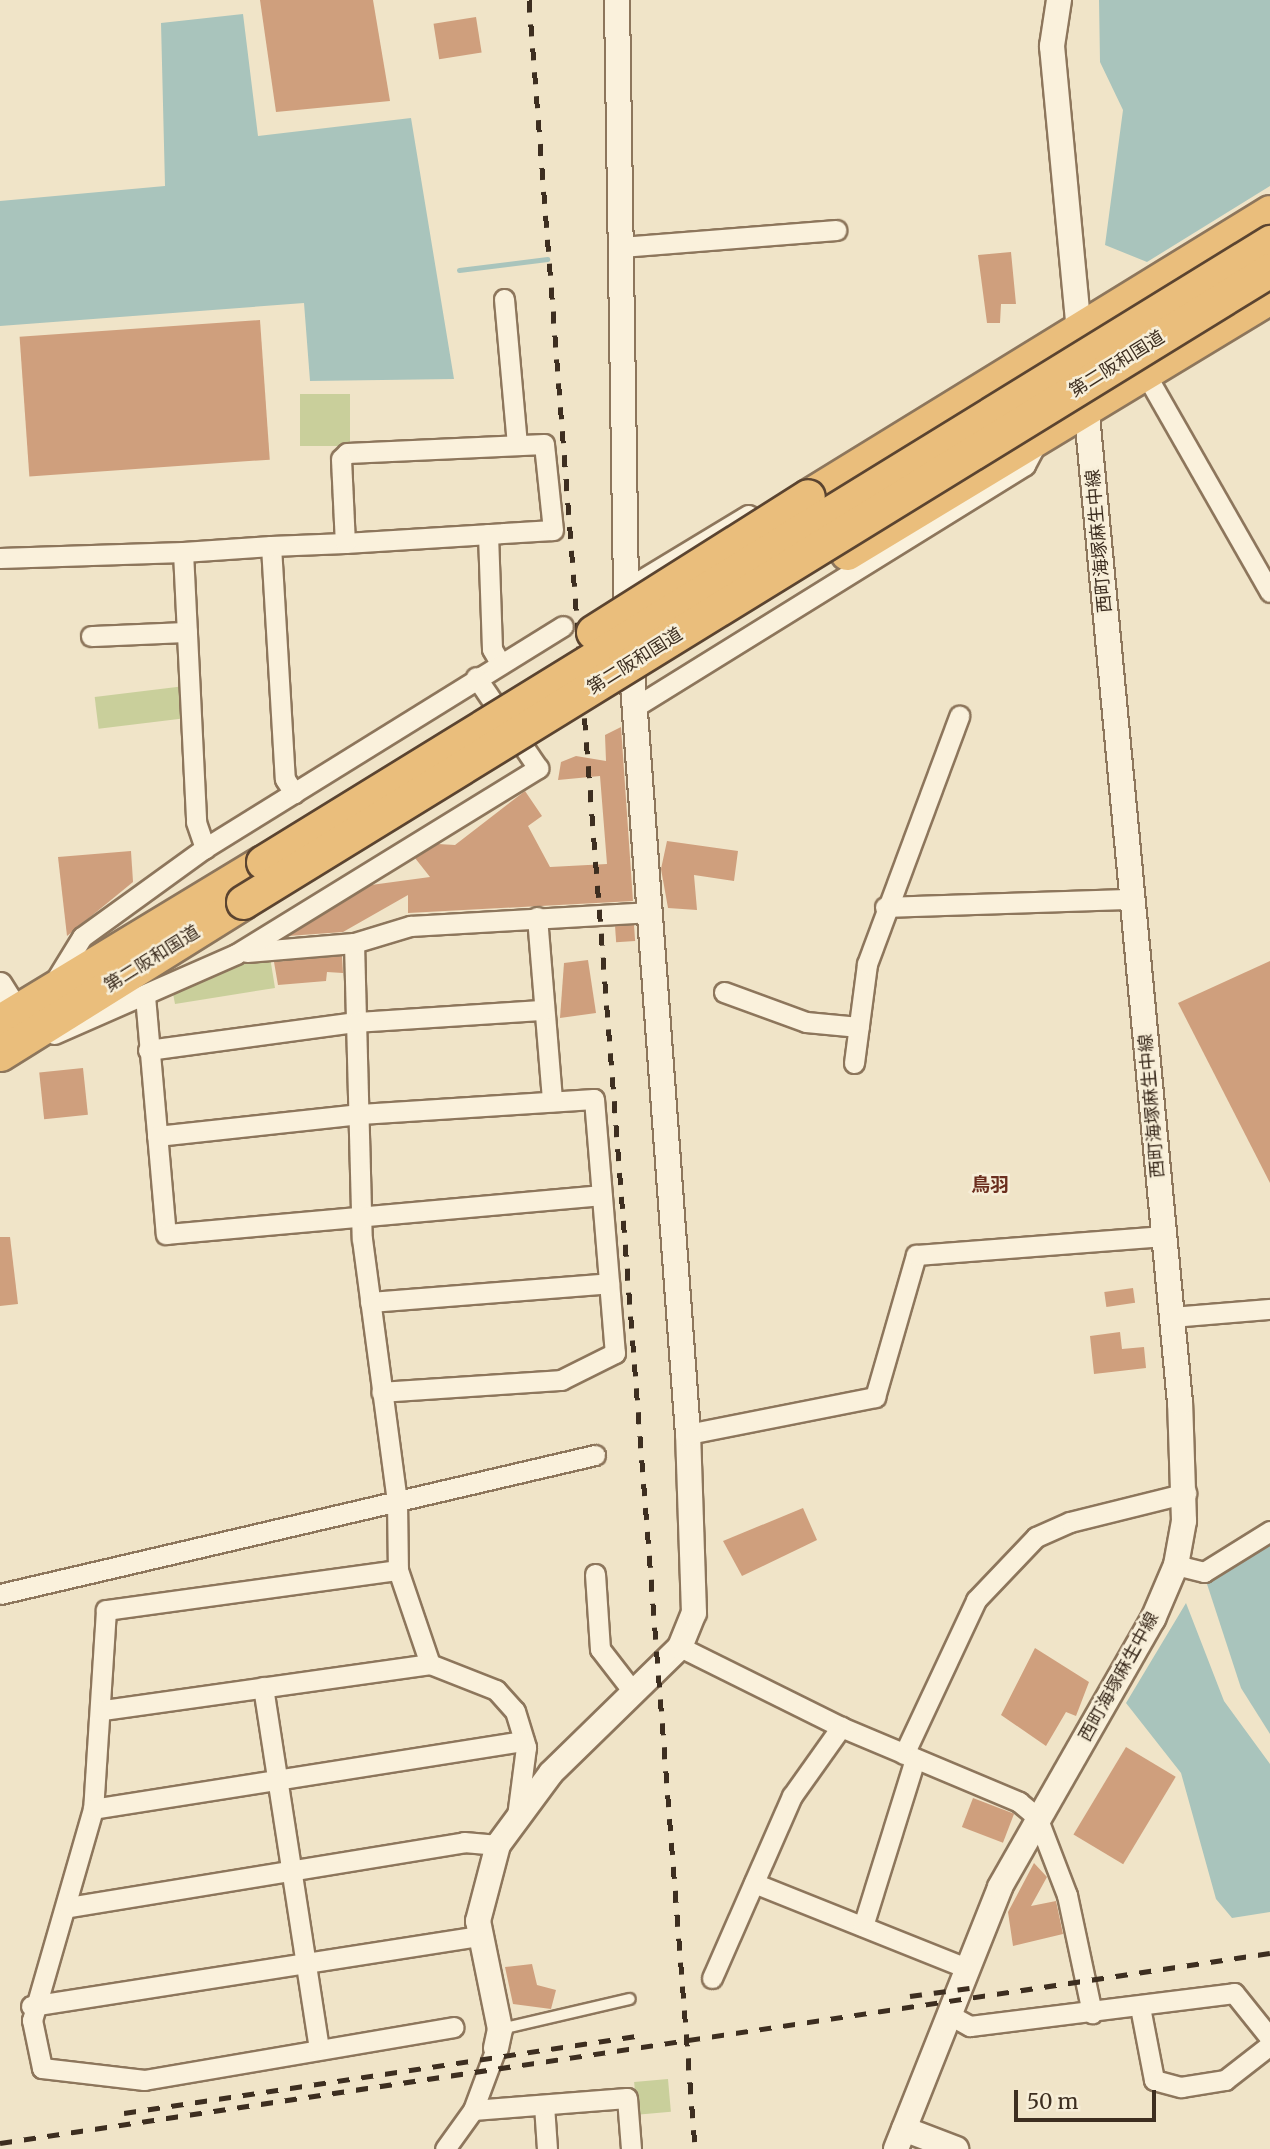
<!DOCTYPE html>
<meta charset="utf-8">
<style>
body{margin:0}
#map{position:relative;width:1270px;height:2149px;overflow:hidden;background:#f0e4c8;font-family:Merriweather,"Noto Sans JP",serif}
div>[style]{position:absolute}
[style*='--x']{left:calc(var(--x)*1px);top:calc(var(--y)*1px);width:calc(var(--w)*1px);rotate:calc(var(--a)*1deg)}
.green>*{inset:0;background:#c9cf9b;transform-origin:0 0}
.water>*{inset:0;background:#a9c4bc}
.stream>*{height:5px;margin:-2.5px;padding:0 2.5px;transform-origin:2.5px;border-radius:2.5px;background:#a9c4bc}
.building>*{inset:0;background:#cf9f7d;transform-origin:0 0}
.roads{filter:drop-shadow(2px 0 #8d765c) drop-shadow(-2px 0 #8d765c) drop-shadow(0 2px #8d765c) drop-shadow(0 -2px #8d765c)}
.service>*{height:10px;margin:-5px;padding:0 5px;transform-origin:5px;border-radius:5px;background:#faf1dc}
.minor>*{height:19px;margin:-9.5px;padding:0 9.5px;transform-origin:9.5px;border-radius:9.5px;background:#faf1dc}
.tertiary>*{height:24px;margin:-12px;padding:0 12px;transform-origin:12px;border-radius:12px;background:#faf1dc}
.trunk>*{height:33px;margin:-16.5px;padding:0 16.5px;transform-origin:16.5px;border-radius:16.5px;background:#eabe7c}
.rail>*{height:5px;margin-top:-2.5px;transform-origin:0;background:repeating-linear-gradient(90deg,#3d2e20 0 12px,transparent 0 24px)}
.bridges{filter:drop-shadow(2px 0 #5b4430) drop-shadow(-2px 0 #5b4430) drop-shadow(0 2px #5b4430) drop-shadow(0 -2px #5b4430)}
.trunk-bridge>*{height:33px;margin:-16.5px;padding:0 16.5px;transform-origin:16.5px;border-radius:16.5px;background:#eabe7c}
span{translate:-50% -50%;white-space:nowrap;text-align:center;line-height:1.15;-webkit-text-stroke:5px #f7eed8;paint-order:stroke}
.street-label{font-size:18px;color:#3d2e20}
.neighbourhood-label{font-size:19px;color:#6b2e1e;font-weight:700}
.scale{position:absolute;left:1014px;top:2090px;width:142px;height:32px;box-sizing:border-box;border:4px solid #3d2e20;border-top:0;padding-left:9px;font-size:21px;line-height:24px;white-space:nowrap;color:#3d2e20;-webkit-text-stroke:5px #f7eed8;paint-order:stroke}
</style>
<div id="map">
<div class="green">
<div style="left:350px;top:394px;width:52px;height:50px;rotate:90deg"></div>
<div style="left:185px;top:686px;width:32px;height:91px;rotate:83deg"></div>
<div style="clip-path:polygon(269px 951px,275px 988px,175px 1004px,172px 988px)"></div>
<div style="left:668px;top:2079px;width:33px;height:34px;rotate:85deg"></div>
</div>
<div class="water">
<div style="clip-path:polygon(1099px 0,1270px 0,1270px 186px,1147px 262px,1105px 245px,1123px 110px,1100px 62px)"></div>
<div style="clip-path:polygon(243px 14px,258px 136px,411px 118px,454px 379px,310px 381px,304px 303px,0 326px,0 201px,165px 186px,161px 23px)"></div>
<div style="clip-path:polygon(1270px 1538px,1270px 1734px,1241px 1688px,1207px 1584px)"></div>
<div style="clip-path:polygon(1186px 1603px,1224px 1701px,1270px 1764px,1270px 1912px,1232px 1918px,1216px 1899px,1181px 1773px,1126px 1703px)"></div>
</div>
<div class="stream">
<div style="--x:459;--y:270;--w:89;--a:-7.1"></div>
</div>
<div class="building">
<div style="clip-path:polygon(260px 0,373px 0,390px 101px,276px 112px)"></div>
<div style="left:476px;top:17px;width:36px;height:43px;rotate:81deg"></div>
<div style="clip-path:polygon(1011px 252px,1016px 304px,1001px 304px,1000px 323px,987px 323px,978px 255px)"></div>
<div style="left:260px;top:320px;width:140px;height:241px;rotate:86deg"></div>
<div style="clip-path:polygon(621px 727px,633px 901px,408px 913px,408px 895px,343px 932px,288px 936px,371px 885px,430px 877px,415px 858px,438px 844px,455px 845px,525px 791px,542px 816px,528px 826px,550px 867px,607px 864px,600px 776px,558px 780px,561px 762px,576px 756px,606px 761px,605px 735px)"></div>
<div style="clip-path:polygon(667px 841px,738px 851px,734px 881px,694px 875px,697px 910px,668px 908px,661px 869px)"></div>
<div style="clip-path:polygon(131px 851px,133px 882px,67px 936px,58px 857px)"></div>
<div style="left:634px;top:925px;width:16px;height:19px;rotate:86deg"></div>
<div style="clip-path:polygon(342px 956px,343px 973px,327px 972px,326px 981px,278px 985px,274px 962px)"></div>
<div style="clip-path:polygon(588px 960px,596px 1013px,560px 1018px,564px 963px)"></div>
<div style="clip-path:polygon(1270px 961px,1270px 1183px,1178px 1003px)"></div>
<div style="left:83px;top:1068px;width:47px;height:44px;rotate:84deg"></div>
<div style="clip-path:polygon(0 1237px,10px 1237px,18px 1304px,0 1306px)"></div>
<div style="left:1133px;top:1288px;width:15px;height:29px;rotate:82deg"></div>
<div style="clip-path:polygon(1120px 1332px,1122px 1349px,1144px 1347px,1146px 1368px,1094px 1374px,1090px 1336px)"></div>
<div style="clip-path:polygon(803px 1508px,817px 1540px,742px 1576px,723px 1541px)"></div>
<div style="clip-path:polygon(1035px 1648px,1089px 1682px,1076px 1716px,1066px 1712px,1046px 1746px,1001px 1715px)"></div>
<div style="left:1126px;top:1747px;width:58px;height:102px;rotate:31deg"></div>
<div style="left:973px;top:1798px;width:44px;height:31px;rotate:21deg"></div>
<div style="clip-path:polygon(1034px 1863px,1047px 1877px,1031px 1906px,1056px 1901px,1063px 1934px,1013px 1946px,1008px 1912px)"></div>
<div style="clip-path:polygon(532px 1964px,537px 1985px,556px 1990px,551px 2009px,513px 2004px,505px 1967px)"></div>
</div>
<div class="roads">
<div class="service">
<div style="--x:501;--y:2029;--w:132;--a:-13.1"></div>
</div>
<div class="minor">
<div style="--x:621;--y:247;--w:216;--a:-4.5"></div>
<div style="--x:504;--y:299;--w:146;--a:84.9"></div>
<div style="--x:1145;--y:373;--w:252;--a:60.3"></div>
<div style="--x:488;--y:534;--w:115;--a:88"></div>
<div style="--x:492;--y:649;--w:14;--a:60"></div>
<div style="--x:271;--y:546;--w:233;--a:86.6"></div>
<div style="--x:285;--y:779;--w:17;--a:57"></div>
<div style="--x:183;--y:552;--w:270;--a:87.2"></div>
<div style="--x:196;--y:822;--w:28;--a:71"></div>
<div style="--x:0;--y:558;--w:183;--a:-1.9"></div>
<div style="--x:183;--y:552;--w:88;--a:-3.9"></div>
<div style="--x:271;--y:546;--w:74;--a:-2.3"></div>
<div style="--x:345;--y:543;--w:208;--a:-3.6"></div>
<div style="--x:553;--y:530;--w:86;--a:-96"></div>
<div style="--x:544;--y:444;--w:197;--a:177.4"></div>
<div style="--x:347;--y:453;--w:8;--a:135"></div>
<div style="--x:341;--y:459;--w:84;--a:87.3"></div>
<div style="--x:626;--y:589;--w:143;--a:-31.2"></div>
<div style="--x:91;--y:636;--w:96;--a:-2.4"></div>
<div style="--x:635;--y:707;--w:459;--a:-31.8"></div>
<div style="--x:1025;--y:465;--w:27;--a:-62"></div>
<div style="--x:885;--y:907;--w:247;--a:-1.9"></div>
<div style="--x:537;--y:917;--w:185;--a:85.3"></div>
<div style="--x:354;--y:943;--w:296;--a:88.5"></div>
<div style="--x:362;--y:1239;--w:264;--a:82.4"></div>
<div style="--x:397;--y:1501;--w:69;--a:89.2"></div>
<div style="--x:398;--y:1570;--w:99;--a:71.2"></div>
<div style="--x:430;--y:1664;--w:71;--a:21.5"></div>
<div style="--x:496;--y:1690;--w:28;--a:48"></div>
<div style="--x:515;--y:1711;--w:38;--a:73"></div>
<div style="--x:526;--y:1747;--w:70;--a:97.4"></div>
<div style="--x:247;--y:952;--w:107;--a:-4.8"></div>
<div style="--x:354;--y:943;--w:59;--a:-16.9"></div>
<div style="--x:410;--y:926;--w:242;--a:-3.3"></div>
<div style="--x:55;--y:981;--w:52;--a:-58.5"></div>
<div style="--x:82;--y:937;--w:152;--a:-35.9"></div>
<div style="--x:205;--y:848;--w:421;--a:-31.8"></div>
<div style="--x:724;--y:992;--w:87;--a:20.1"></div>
<div style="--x:806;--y:1022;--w:53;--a:5.4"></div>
<div style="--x:145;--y:996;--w:239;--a:85"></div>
<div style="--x:166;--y:1234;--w:437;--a:-5.1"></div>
<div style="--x:54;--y:1034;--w:199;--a:-23.7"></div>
<div style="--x:236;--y:954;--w:355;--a:-31.6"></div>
<div style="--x:538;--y:768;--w:110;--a:-124.3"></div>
<div style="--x:148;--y:1050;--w:210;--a:-7.7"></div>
<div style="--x:356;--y:1022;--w:187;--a:-3.7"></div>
<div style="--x:854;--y:1063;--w:100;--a:-82.5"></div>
<div style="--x:867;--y:964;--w:265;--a:-69.6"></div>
<div style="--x:157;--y:1136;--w:204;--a:-6.2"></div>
<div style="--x:360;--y:1114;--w:234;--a:-3.7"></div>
<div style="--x:594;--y:1099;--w:255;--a:85.3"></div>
<div style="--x:615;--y:1353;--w:60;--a:153.4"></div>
<div style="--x:561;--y:1380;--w:180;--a:176.2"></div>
<div style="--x:370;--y:1302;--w:240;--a:-4.5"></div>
<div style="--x:1172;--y:1317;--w:98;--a:-4.7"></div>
<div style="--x:688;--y:1434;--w:191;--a:-11.2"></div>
<div style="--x:875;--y:1397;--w:148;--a:-73.9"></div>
<div style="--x:916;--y:1255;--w:249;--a:-4.4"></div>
<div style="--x:1176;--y:1565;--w:29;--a:14"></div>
<div style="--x:1204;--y:1572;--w:78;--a:-31.8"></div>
<div style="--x:398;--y:1570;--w:295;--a:172.2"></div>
<div style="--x:106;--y:1610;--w:199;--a:93.7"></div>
<div style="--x:93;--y:1809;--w:220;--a:106.1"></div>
<div style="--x:32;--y:2020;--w:49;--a:78.2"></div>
<div style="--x:42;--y:2068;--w:103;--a:6.7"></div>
<div style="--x:144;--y:2080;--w:314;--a:-9.7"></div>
<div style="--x:595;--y:1574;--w:75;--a:86.2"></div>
<div style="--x:600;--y:1649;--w:56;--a:52.3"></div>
<div style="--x:0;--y:1594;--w:611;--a:-13.15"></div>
<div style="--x:680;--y:1647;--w:180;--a:26.4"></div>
<div style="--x:841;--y:1727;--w:193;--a:22.8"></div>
<div style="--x:1019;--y:1802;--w:23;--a:40"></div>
<div style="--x:1037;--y:1817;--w:84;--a:69"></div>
<div style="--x:1067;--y:1895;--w:121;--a:78"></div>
<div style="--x:263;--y:1687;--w:364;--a:81.2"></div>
<div style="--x:103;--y:1710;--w:330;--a:-8"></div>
<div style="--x:904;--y:1754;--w:170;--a:-64.9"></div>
<div style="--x:976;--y:1600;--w:87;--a:-46.4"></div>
<div style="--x:1036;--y:1537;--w:37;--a:-24"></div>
<div style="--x:1070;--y:1522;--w:120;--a:-14"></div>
<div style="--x:93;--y:1809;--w:436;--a:-9"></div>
<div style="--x:754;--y:1883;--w:228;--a:21.8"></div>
<div style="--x:69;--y:1907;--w:400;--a:-9.3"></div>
<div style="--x:464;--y:1842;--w:34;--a:5"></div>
<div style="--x:863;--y:1926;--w:175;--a:-72.7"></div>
<div style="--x:712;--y:1978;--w:199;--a:-66.3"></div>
<div style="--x:792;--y:1796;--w:85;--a:-54.6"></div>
<div style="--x:31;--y:2006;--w:454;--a:-8.9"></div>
<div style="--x:1140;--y:2007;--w:74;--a:79.1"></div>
<div style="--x:1154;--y:2080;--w:28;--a:15"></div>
<div style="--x:1181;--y:2087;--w:45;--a:-9"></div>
<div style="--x:1225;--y:2080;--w:57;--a:-37.9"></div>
<div style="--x:948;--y:2014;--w:25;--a:29"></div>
<div style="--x:970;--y:2026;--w:266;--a:-7.1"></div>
<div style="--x:1234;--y:1993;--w:58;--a:51.3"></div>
<div style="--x:544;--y:2105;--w:44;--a:86.1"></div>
<div style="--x:473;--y:2110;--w:154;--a:-4.5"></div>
<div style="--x:627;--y:2098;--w:51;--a:85.5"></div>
<div style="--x:445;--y:2149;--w:48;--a:-54.3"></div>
<div style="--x:473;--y:2110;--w:66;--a:-69.6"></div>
</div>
<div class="tertiary">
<div style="--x:1059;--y:0;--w:47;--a:98.7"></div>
<div style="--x:1052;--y:46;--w:299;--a:84.6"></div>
<div style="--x:0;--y:985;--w:47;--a:58"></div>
<div style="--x:496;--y:2048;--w:19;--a:-78"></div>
<div style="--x:500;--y:2029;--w:110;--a:-101.5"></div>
<div style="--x:478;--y:1921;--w:79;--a:-75.3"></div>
<div style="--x:498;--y:1845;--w:89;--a:-53.6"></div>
<div style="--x:551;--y:1773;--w:180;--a:-44.3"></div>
<div style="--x:680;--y:1647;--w:37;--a:-68"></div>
<div style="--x:694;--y:1613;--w:179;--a:-91.9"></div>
<div style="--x:688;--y:1434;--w:847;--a:-94.2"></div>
<div style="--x:626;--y:589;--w:589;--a:-90.88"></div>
<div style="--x:904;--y:2129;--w:56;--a:21"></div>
<div style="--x:896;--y:2149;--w:282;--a:-68.3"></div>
<div style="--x:1000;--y:1887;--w:309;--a:-60.3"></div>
<div style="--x:1153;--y:1619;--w:59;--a:-66.9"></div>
<div style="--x:1176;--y:1565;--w:45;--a:-79.7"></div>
<div style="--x:1184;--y:1521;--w:118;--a:-91.9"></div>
<div style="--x:1180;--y:1403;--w:1013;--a:-95.38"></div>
</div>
<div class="trunk">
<div style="--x:808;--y:496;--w:542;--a:-31.58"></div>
<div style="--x:847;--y:553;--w:494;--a:-31.2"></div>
<div style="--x:0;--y:1021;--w:307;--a:-31.2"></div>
<div style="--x:0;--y:1054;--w:287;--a:-32"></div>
</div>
</div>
<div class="rail">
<div style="--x:529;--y:0;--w:2155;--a:85.58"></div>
<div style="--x:910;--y:1996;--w:60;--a:-7.7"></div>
<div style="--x:124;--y:2113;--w:518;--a:-8.55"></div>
<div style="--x:0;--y:2143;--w:1284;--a:-8.51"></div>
</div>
<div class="bridges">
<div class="trunk-bridge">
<div style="--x:593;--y:632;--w:254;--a:-32.3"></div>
<div style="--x:263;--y:862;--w:1183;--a:-31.62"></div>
<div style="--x:243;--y:902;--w:1206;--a:-31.61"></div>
</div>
</div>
<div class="street-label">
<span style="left:1117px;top:364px;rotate:-32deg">第二阪和国道</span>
<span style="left:1099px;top:541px;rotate:-95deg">西町海塚麻生中線</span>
<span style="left:635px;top:661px;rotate:-32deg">第二阪和国道</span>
<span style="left:152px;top:959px;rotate:-32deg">第二阪和国道</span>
<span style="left:1152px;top:1106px;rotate:-95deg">西町海塚麻生中線</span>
<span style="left:1119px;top:1677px;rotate:-61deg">西町海塚麻生中線</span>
</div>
<div class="neighbourhood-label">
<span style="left:990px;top:1185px">鳥羽</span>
</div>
<div class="scale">50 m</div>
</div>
